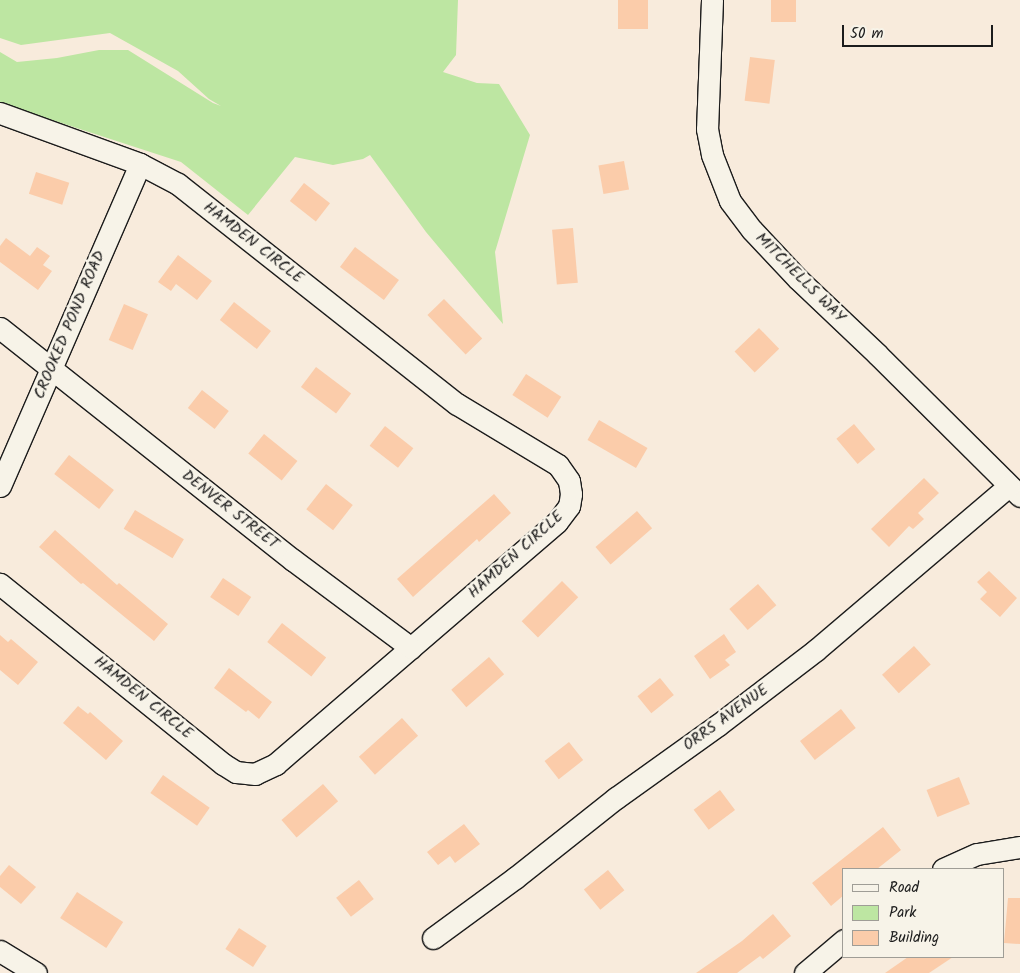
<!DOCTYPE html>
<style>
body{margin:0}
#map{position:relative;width:1020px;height:973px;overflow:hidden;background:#f8ebdc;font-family:Kalam,sans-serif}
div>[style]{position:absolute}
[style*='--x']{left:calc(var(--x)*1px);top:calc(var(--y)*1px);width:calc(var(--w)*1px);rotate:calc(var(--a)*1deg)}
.green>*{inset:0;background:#bde6a2}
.building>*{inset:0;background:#fbccaa;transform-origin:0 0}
.roads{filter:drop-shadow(1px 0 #1c1c1c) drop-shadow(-1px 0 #1c1c1c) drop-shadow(0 1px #1c1c1c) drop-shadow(0 -1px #1c1c1c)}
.minor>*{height:21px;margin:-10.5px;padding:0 10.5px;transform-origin:10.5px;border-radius:10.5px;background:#f7f3e8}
span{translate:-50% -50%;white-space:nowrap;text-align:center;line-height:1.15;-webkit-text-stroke:5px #f7f3e8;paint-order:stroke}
.street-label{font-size:16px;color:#1c1c1c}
.legend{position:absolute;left:842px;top:868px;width:162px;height:90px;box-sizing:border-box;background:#f7f3e8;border:1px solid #9f9d96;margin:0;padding:6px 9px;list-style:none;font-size:15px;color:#1c1c1c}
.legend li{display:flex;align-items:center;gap:10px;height:25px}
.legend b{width:25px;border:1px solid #9f9d96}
.scale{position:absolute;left:842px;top:25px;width:151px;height:22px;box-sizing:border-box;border:2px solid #1c1c1c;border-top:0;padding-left:6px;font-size:15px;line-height:18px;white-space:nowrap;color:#1c1c1c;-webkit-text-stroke:4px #f7f3e8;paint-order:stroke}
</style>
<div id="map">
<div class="green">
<div style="clip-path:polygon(0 0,458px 0,456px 55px,443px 72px,477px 83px,499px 84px,530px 135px,495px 252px,503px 324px,426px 232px,370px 155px,363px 159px,333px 165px,295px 157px,248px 215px,181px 162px,0 103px,0 52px,17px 62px,57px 58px,99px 50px,128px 50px,213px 103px,221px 106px,209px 99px,178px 71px,110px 33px,21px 45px,0 38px)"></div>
</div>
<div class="building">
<div style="left:618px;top:0;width:30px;height:29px"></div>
<div style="left:771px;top:0;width:25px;height:22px"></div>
<div style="left:750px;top:57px;width:25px;height:44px;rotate:7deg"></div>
<div style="left:624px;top:161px;width:29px;height:26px;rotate:80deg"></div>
<div style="left:36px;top:172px;width:35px;height:23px;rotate:18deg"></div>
<div style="left:304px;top:183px;width:33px;height:23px;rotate:38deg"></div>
<div style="left:573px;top:228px;width:55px;height:21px;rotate:85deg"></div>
<div style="clip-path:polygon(6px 238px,30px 256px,37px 247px,50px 256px,43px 265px,52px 271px,38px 290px,0 262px,0 246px)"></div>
<div style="left:355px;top:247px;width:55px;height:25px;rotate:37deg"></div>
<div style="clip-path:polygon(178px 255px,212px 281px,197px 300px,176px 284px,171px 291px,158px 282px)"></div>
<div style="left:444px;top:299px;width:55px;height:23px;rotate:46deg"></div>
<div style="left:234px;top:302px;width:47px;height:23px;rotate:38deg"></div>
<div style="left:124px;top:304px;width:26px;height:39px;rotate:23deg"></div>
<div style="left:759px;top:328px;width:29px;height:34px;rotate:46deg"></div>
<div style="left:316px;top:367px;width:44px;height:25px;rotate:37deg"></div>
<div style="left:526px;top:374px;width:42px;height:25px;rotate:33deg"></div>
<div style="left:202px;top:390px;width:34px;height:23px;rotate:38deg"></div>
<div style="left:599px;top:420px;width:56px;height:23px;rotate:30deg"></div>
<div style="left:854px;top:424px;width:33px;height:23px;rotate:50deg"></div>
<div style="left:385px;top:426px;width:36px;height:25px;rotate:38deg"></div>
<div style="left:264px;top:434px;width:43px;height:25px;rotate:39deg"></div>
<div style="left:69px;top:455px;width:57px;height:24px;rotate:38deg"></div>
<div style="clip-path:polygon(924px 478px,939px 493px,918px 513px,924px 519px,913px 529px,909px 526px,889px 547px,871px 529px)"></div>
<div style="left:326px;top:484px;width:34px;height:32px;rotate:38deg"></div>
<div style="clip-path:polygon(494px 494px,511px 513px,479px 542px,477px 539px,413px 597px,397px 579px)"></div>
<div style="left:135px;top:510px;width:57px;height:22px;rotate:31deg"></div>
<div style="left:637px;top:511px;width:23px;height:55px;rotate:49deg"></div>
<div style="clip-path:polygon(55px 530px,117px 585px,119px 583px,168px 624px,154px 641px,83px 583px,81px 584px,39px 547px)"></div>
<div style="clip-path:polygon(989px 571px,1017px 598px,1000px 617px,980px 599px,987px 592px,977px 582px)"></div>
<div style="left:223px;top:578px;width:34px;height:23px;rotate:34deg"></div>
<div style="left:562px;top:581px;width:23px;height:57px;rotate:45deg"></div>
<div style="left:758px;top:584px;width:28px;height:38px;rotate:49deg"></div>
<div style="left:282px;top:623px;width:56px;height:24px;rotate:38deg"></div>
<div style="clip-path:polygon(724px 634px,736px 652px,725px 660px,730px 665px,710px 679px,694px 656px)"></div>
<div style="clip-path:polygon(0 635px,8px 642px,11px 639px,38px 662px,18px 685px,0 670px)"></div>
<div style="left:914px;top:646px;width:25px;height:43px;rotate:48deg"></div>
<div style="left:489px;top:657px;width:23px;height:50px;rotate:49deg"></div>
<div style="clip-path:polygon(229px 668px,272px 702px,259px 719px,248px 710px,246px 712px,214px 688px)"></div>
<div style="left:660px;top:678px;width:22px;height:29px;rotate:51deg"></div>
<div style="clip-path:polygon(78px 706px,88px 714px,90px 712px,123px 741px,106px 760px,63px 723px)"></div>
<div style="left:841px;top:709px;width:24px;height:52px;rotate:52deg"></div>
<div style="left:402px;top:718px;width:24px;height:58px;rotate:48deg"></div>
<div style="left:569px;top:742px;width:23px;height:31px;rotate:52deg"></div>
<div style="left:163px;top:775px;width:57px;height:22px;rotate:35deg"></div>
<div style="left:959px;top:777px;width:29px;height:35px;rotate:68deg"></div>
<div style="left:323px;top:784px;width:23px;height:55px;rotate:49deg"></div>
<div style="left:720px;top:790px;width:25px;height:33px;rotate:53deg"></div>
<div style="clip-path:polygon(464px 824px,480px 844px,455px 863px,450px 856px,438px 865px,427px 852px)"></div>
<div style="clip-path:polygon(883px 827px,901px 850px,877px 869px,844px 869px,844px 895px,831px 906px,812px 883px)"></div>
<div style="clip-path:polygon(9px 865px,36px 887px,21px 904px,0 887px,0 876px)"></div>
<div style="left:608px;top:870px;width:26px;height:31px;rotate:51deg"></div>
<div style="left:359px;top:880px;width:24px;height:29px;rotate:52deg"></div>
<div style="left:77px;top:892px;width:55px;height:31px;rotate:33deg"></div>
<div style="clip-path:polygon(1008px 898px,1020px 898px,1020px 944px,1004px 943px)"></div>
<div style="clip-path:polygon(773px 914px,791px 936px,763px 959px,760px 956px,737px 973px,696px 973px,742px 941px)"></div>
<div style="left:239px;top:928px;width:33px;height:25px;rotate:33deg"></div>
<div style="clip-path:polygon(908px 957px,953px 957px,929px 973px,885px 973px)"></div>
</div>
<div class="roads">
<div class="minor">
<div style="--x:712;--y:0;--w:129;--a:92.2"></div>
<div style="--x:707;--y:129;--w:26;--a:79"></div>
<div style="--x:712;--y:155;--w:49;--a:68.6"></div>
<div style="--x:730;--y:201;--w:36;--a:53"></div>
<div style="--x:752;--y:230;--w:67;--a:46.8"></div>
<div style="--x:798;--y:279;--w:110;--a:43.5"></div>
<div style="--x:878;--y:355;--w:200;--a:44.8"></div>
<div style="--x:0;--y:113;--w:149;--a:20"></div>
<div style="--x:140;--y:164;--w:43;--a:27.8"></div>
<div style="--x:178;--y:184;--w:355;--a:38.3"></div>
<div style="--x:457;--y:404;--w:118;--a:31.1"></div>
<div style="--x:558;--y:465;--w:19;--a:55"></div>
<div style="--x:569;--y:481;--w:13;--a:81"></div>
<div style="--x:571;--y:494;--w:12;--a:99"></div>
<div style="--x:569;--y:506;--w:20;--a:127"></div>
<div style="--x:557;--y:522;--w:371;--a:139.3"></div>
<div style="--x:276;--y:764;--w:23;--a:155"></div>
<div style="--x:255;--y:774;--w:19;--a:-174"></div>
<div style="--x:236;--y:772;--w:15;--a:-148"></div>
<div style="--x:223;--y:764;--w:287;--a:-141.1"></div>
<div style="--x:0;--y:328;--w:374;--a:38.4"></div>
<div style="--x:293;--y:560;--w:147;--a:36.7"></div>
<div style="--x:0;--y:486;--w:351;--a:-66.5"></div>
<div style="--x:943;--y:869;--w:37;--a:-24"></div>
<div style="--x:977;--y:854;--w:44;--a:-9.2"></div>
<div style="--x:433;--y:938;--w:102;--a:-36.2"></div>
<div style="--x:515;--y:878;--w:129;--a:-38.4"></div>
<div style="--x:616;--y:798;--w:125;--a:-35.6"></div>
<div style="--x:718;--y:725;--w:123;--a:-37.4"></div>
<div style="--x:816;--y:650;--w:253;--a:-40.4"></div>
<div style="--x:0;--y:951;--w:42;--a:31.4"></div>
<div style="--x:805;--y:973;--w:51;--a:-40.2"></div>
</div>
</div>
<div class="street-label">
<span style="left:253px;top:243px;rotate:38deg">HAMDEN CIRCLE</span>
<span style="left:800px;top:278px;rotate:45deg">MITCHELLS WAY</span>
<span style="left:70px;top:325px;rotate:-67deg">CROOKED POND ROAD</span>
<span style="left:230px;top:510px;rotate:38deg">DENVER STREET</span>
<span style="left:516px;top:555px;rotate:-42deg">HAMDEN CIRCLE</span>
<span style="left:143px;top:698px;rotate:39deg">HAMDEN CIRCLE</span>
<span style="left:726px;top:718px;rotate:-36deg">ORRS AVENUE</span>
</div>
<ul class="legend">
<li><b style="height:6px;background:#f7f3e8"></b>Road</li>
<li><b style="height:14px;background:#bde6a2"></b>Park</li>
<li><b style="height:14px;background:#fbccaa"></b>Building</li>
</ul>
<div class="scale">50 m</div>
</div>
